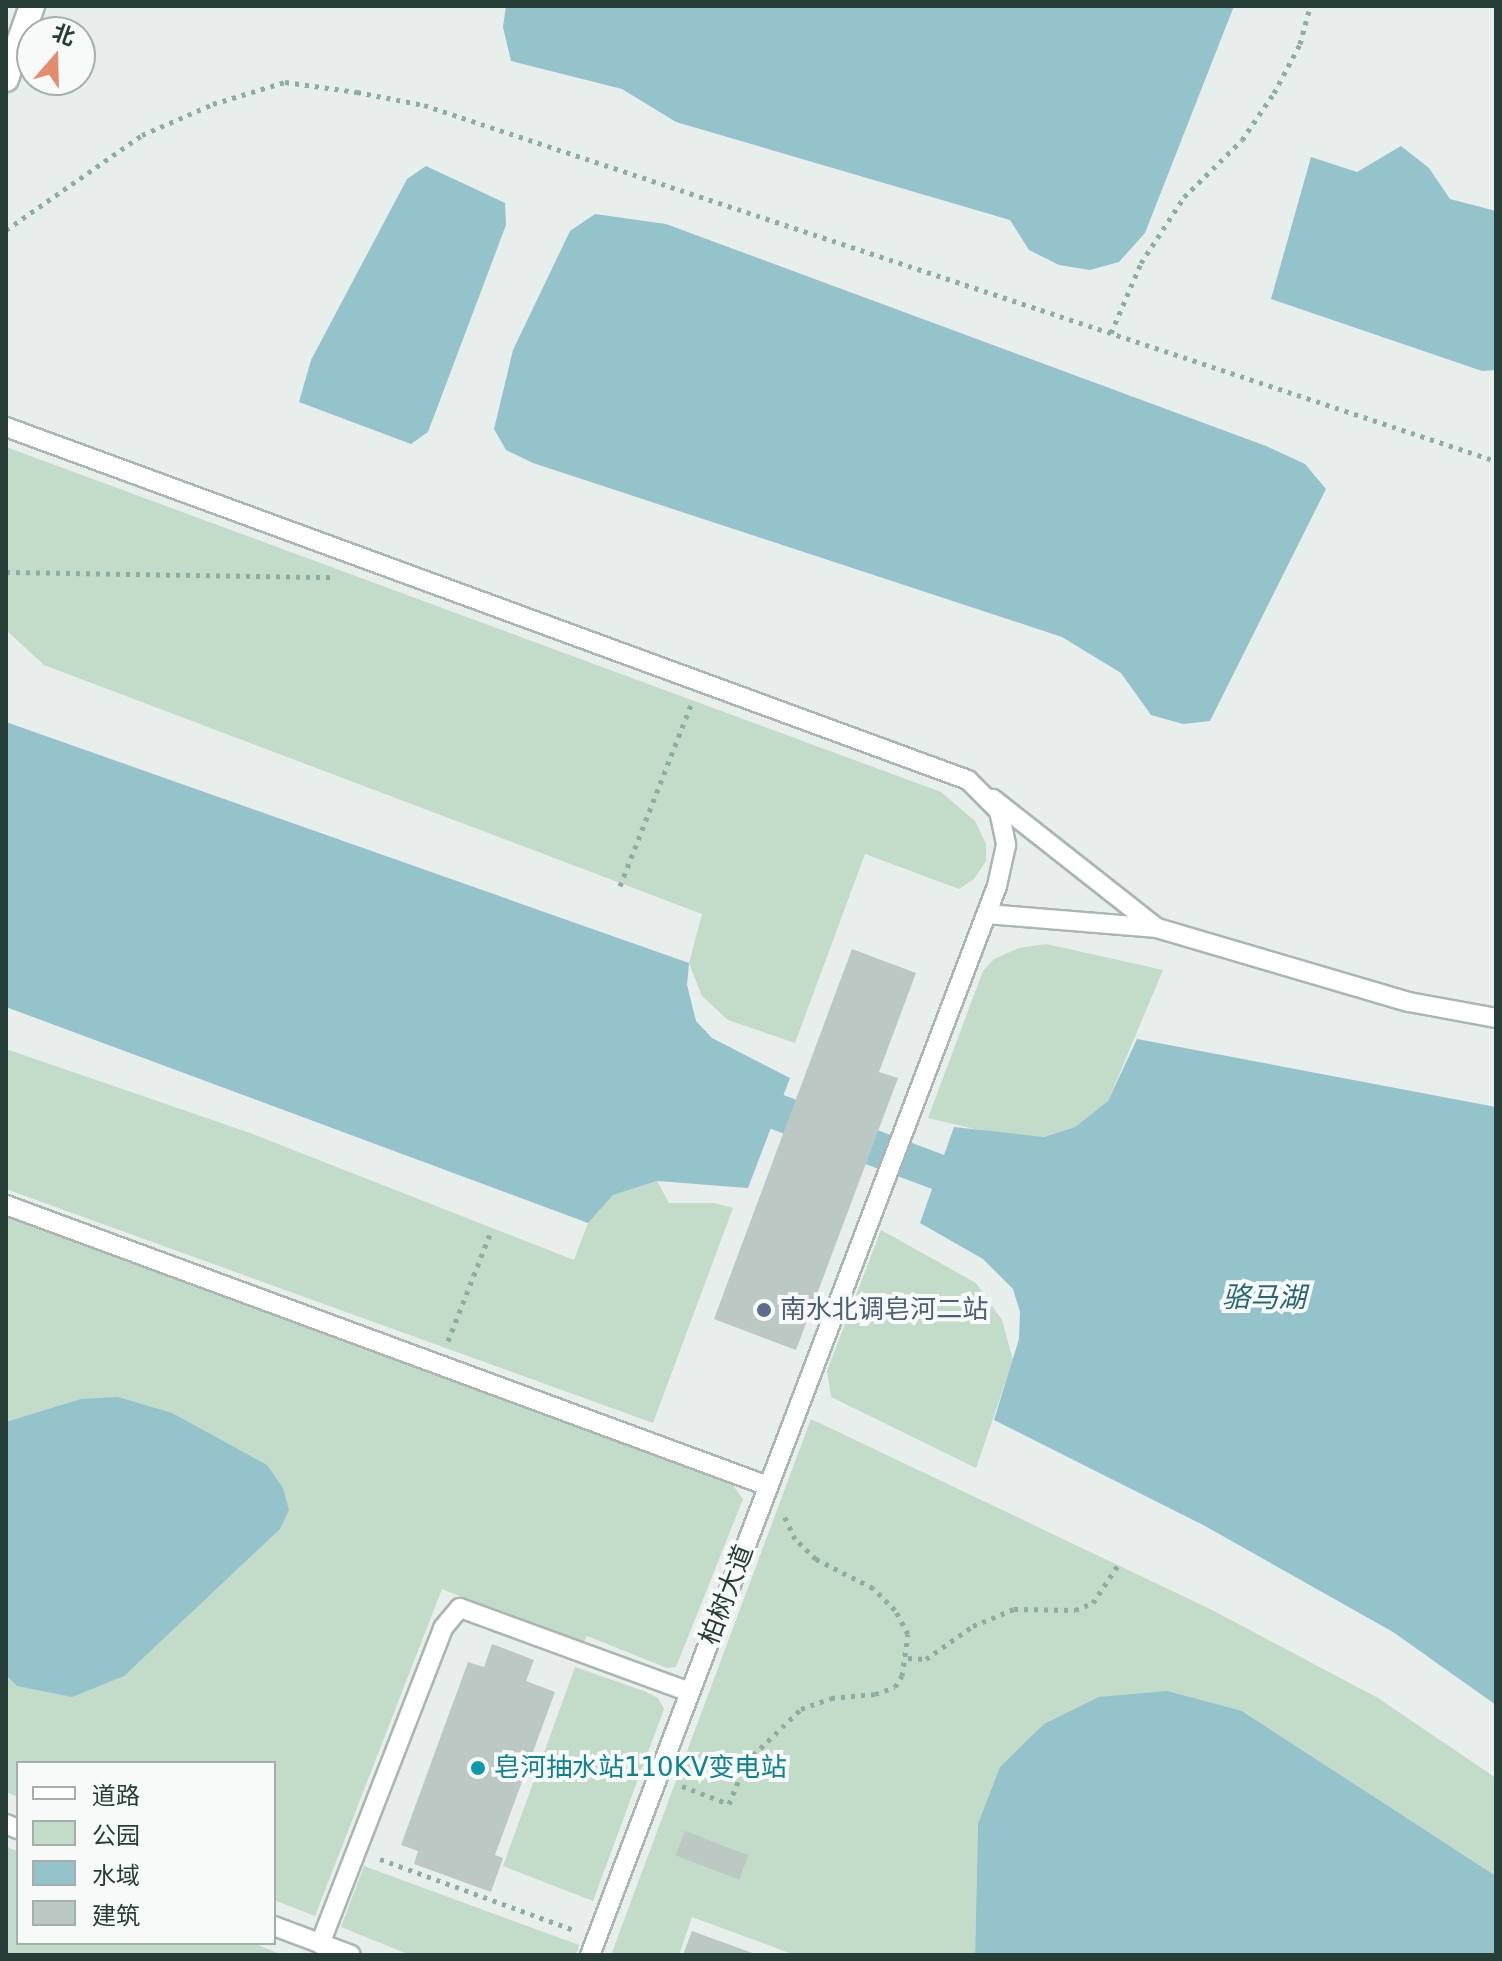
<!DOCTYPE html>
<meta charset="utf-8">
<style>
body{margin:0}
#map{position:relative;width:1502px;height:1961px;overflow:hidden;background:#e7eeeb;font-family:"DejaVu Sans","Noto Sans SC",sans-serif}
div>[style]{position:absolute}
[style*='--x']{left:calc(var(--x)*1px);top:calc(var(--y)*1px);width:calc(var(--w)*1px);rotate:calc(var(--a)*1deg)}
.green>*{inset:0;background:#c2dcc9}
.water>*{inset:0;background:#95c3cc}
.canal>*{height:36px;margin:-18px;padding:0 18px;transform-origin:18px;border-radius:18px;background:#95c3cc}
.building>*{inset:0;background:#bcc8c4;transform-origin:0 0}
.path>*{height:5px;margin-top:-2.5px;transform-origin:0;background:repeating-linear-gradient(90deg,#8baea3 0 4px,transparent 0 10px)}
.roads{filter:drop-shadow(2px 0 #aab6b2) drop-shadow(-2px 0 #aab6b2) drop-shadow(0 2px #aab6b2) drop-shadow(0 -2px #aab6b2)}
.lane>*{height:18px;margin:-9px;padding:0 9px;transform-origin:9px;border-radius:9px;background:#fff}
.secondary>*{height:24px;margin:-12px;padding:0 12px;transform-origin:12px;border-radius:12px;background:#fff}
.dots>*{width:22px;height:22px;translate:-50% -50%;box-sizing:border-box;border:4px solid #f7faf9;border-radius:50%}
span{translate:-50% -50%;white-space:nowrap;text-align:center;line-height:1.15;-webkit-text-stroke:8px #f7faf9;paint-order:stroke}
.service-label{font-size:26px;color:#4e5e75}
.left{translate:0 -50%;text-align:left}
.street-label{font-size:26px;color:#273e38}
.culture-label{font-size:26px;color:#0d838f}
.water-label{font-size:28px;color:#276774;font-style:italic}
.frame{position:absolute;inset:0;border:8px solid #273e38;pointer-events:none}
.legend{position:absolute;left:16px;top:1761px;width:260px;height:184px;box-sizing:border-box;background:#f7faf9;border:2px solid #a4afac;margin:0;padding:10px 14px;list-style:none;font-size:24px;color:#273e38}
.legend li{display:flex;align-items:center;gap:16px;height:40px}
.legend b{width:40px;border:2px solid #a4afac}
.north{position:absolute;left:16px;top:16px;width:80px;height:80px;box-sizing:border-box;background:#f7faf9;border:2px solid #a4afac;border-radius:50%;rotate:20deg;font-size:22px;font-weight:700;line-height:32px;text-align:center;color:#273e38}
.north::after{content:'';display:block;margin:auto;width:28px;height:36px;background:#e38c6f;clip-path:polygon(50% 0,100% 100%,50% 72%,0 100%)}
</style>
<div id="map">
<div class="green">
<div style="clip-path:polygon(6px 447px,941px 792px,975px 821px,986px 844px,986px 861px,974px 879px,959px 889px,865px 854px,795px 1043px,728px 1020px,702px 996px,689px 963px,702px 914px,44px 665px,6px 630px)"></div>
<div style="clip-path:polygon(1046px 944px,1163px 970px,1108px 1101px,1075px 1127px,1044px 1137px,996px 1134px,928px 1118px,983px 971px,994px 959px,1019px 948px)"></div>
<div style="clip-path:polygon(6px 1049px,253px 1134px,574px 1260px,588px 1223px,613px 1195px,657px 1181px,669px 1203px,714px 1203px,733px 1208px,653px 1423px,6px 1189px)"></div>
<div style="clip-path:polygon(6px 1212px,728px 1479px,743px 1499px,676px 1667px,667px 1668px,587px 1636px,583px 1644px,442px 1589px,315px 1916px,274px 1900px,274px 1763px,18px 1763px,18px 1797px,6px 1792px)"></div>
<div style="clip-path:polygon(881px 1230px,976px 1283px,1002px 1320px,1013px 1360px,976px 1468px,831px 1397px,827px 1371px)"></div>
<div style="clip-path:polygon(811px 1419px,1210px 1609px,1378px 1698px,1496px 1778px,1496px 1876px,1242px 1711px,978px 1824px,975px 1955px,795px 1955px,692px 1917px,679px 1955px,611px 1955px)"></div>
<div style="clip-path:polygon(575px 1667px,644px 1691px,658px 1698px,664px 1709px,593px 1901px,503px 1866px)"></div>
<div style="clip-path:polygon(6px 1847px,18px 1851px,18px 1943px,253px 1943px,283px 1955px,6px 1955px)"></div>
<div style="clip-path:polygon(364px 1866px,579px 1945px,576px 1955px,410px 1955px,341px 1927px)"></div>
</div>
<div class="water">
<div style="clip-path:polygon(506px 6px,1234px 6px,1145px 233px,1119px 262px,1090px 270px,1059px 265px,1029px 250px,1010px 220px,676px 122px,622px 89px,511px 61px,503px 27px)"></div>
<div style="clip-path:polygon(1401px 146px,1429px 168px,1450px 199px,1496px 211px,1496px 370px,1482px 371px,1271px 299px,1311px 157px,1357px 172px)"></div>
<div style="clip-path:polygon(426px 166px,505px 203px,506px 225px,428px 432px,411px 444px,299px 402px,311px 360px,407px 179px)"></div>
<div style="clip-path:polygon(595px 214px,666px 224px,1266px 446px,1305px 464px,1326px 489px,1210px 721px,1183px 724px,1151px 715px,1121px 673px,1062px 637px,533px 463px,506px 450px,494px 429px,513px 350px,570px 231px)"></div>
<div style="clip-path:polygon(6px 722px,689px 963px,687px 985px,696px 1021px,712px 1038px,790px 1078px,748px 1188px,657px 1181px,613px 1195px,588px 1223px,6px 1007px)"></div>
<div style="clip-path:polygon(1137px 1039px,1496px 1107px,1496px 1705px,1393px 1632px,1205px 1526px,994px 1420px,1019px 1339px,1020px 1312px,1013px 1289px,983px 1259px,920px 1223px,954px 1127px,1044px 1137px,1075px 1127px,1108px 1101px)"></div>
<div style="clip-path:polygon(118px 1397px,172px 1413px,267px 1465px,283px 1488px,289px 1510px,280px 1529px,124px 1676px,72px 1697px,17px 1686px,6px 1675px,6px 1422px,81px 1399px)"></div>
<div style="clip-path:polygon(1167px 1691px,1242px 1711px,1496px 1876px,1496px 1955px,975px 1955px,978px 1824px,1000px 1767px,1044px 1724px,1099px 1697px)"></div>
</div>
<div class="canal">
<div style="--x:732;--y:1095;--w:269;--a:20.5"></div>
</div>
<div class="building">
<div style="clip-path:polygon(852px 949px,916px 973px,879px 1072px,898px 1078px,796px 1350px,714px 1319px)"></div>
<div style="clip-path:polygon(492px 1644px,534px 1660px,526px 1681px,555px 1692px,495px 1855px,503px 1858px,491px 1892px,414px 1864px,418px 1851px,401px 1845px,468px 1662px,484px 1667px)"></div>
<div style="left:685px;top:1831px;width:68px;height:26px;rotate:21deg"></div>
<div style="clip-path:polygon(692px 1931px,758px 1955px,683px 1955px)"></div>
</div>
<div class="path">
<div style="--x:6;--y:230;--w:166;--a:-34.9"></div>
<div style="--x:142;--y:135;--w:77;--a:-23.6"></div>
<div style="--x:213;--y:104;--w:75;--a:-17"></div>
<div style="--x:285;--y:82;--w:73;--a:7.9"></div>
<div style="--x:357;--y:92;--w:68;--a:11"></div>
<div style="--x:424;--y:105;--w:1130;--a:18.37"></div>
<div style="--x:1111;--y:333;--w:76;--a:-66.8"></div>
<div style="--x:1141;--y:263;--w:79;--a:-56.9"></div>
<div style="--x:1184;--y:197;--w:81;--a:-44.5"></div>
<div style="--x:1242;--y:140;--w:57;--a:-55.8"></div>
<div style="--x:1274;--y:93;--w:55;--a:-62"></div>
<div style="--x:1300;--y:44;--w:39;--a:-75"></div>
<div style="--x:6;--y:572;--w:329;--a:0.9"></div>
<div style="--x:620;--y:886;--w:194;--a:-68.6"></div>
<div style="--x:448;--y:1341;--w:118;--a:-68.6"></div>
<div style="--x:908;--y:1658;--w:18;--a:3"></div>
<div style="--x:926;--y:1659;--w:57;--a:-35.1"></div>
<div style="--x:973;--y:1626;--w:44;--a:-22.5"></div>
<div style="--x:1014;--y:1609;--w:61;--a:0.9"></div>
<div style="--x:1075;--y:1610;--w:19;--a:-21"></div>
<div style="--x:1093;--y:1603;--w:49;--a:-56.6"></div>
<div style="--x:682;--y:1786;--w:50;--a:21"></div>
<div style="--x:729;--y:1804;--w:45;--a:-68"></div>
<div style="--x:746;--y:1762;--w:76;--a:-43.9"></div>
<div style="--x:801;--y:1709;--w:32;--a:-20"></div>
<div style="--x:831;--y:1698;--w:44;--a:-5.2"></div>
<div style="--x:875;--y:1694;--w:21;--a:-19"></div>
<div style="--x:895;--y:1687;--w:13;--a:-58"></div>
<div style="--x:902;--y:1676;--w:42;--a:-81.9"></div>
<div style="--x:908;--y:1634;--w:27;--a:-118"></div>
<div style="--x:895;--y:1610;--w:31;--a:-135"></div>
<div style="--x:873;--y:1588;--w:64;--a:-153"></div>
<div style="--x:816;--y:1559;--w:29;--a:-136"></div>
<div style="--x:795;--y:1539;--w:26;--a:-115"></div>
<div style="--x:380;--y:1859;--w:207;--a:20.1"></div>
</div>
<div class="roads">
<div class="lane">
<div style="--x:6;--y:427;--w:1025;--a:20.15"></div>
<div style="--x:968;--y:780;--w:44;--a:45"></div>
<div style="--x:999;--y:811;--w:35;--a:78"></div>
<div style="--x:1006;--y:845;--w:42;--a:102.4"></div>
<div style="--x:997;--y:886;--w:1144;--a:110.84"></div>
<div style="--x:987;--y:914;--w:171;--a:4.7"></div>
<div style="--x:1157;--y:928;--w:209;--a:-141.8"></div>
<div style="--x:1157;--y:928;--w:263;--a:16.4"></div>
<div style="--x:1409;--y:1002;--w:88;--a:10.4"></div>
<div style="--x:6;--y:1205;--w:812;--a:20.24"></div>
<div style="--x:6;--y:1824;--w:13;--a:23"></div>
<div style="--x:274;--y:1926;--w:82;--a:20.6"></div>
<div style="--x:320;--y:1944;--w:339;--a:-68.7"></div>
<div style="--x:443;--y:1628;--w:26;--a:-50"></div>
<div style="--x:460;--y:1608;--w:245;--a:20.1"></div>
</div>
<div class="secondary">
<div style="--x:6;--y:79;--w:77;--a:-70.4"></div>
</div>
</div>
<div class="dots">
<div style="left:764px;top:1310px;background:#5c6f8a"></div>
<div style="left:478px;top:1768px;background:#0f9aa8"></div>
</div>
<div class="service-label">
<span class="left" style="left:780px;top:1310px">南水北调皂河二站</span>
</div>
<div class="street-label">
<span style="left:727px;top:1595px;rotate:-69deg">柏树大道</span>
</div>
<div class="culture-label">
<span class="left" style="left:494px;top:1768px">皂河抽水站110KV变电站</span>
</div>
<div class="water-label">
<span style="left:1264px;top:1298px">骆马湖</span>
</div>
<div class="frame"></div>
<ul class="legend">
<li><b style="height:10px;background:#fff"></b>道路</li>
<li><b style="height:22px;background:#c2dcc9"></b>公园</li>
<li><b style="height:22px;background:#95c3cc"></b>水域</li>
<li><b style="height:22px;background:#bcc8c4"></b>建筑</li>
</ul>
<div class="north">北</div>
</div>
